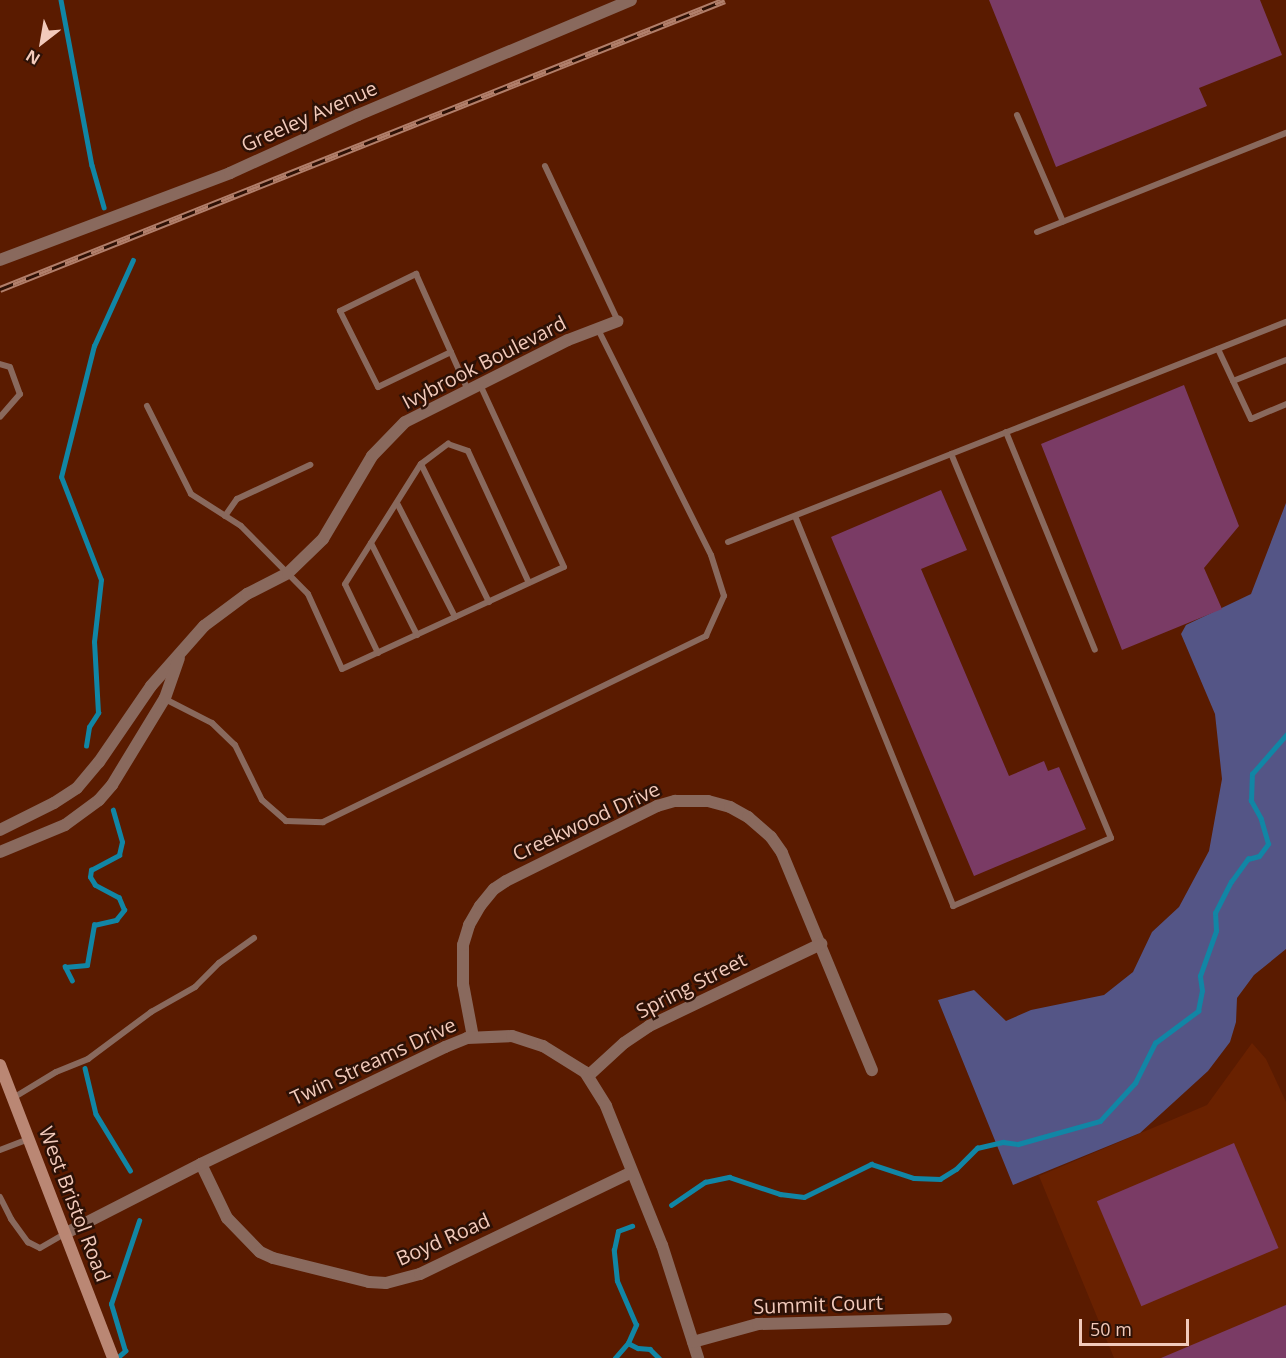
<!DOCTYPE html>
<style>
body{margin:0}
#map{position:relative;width:1286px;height:1358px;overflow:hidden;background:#5a1b00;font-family:"Open Sans",sans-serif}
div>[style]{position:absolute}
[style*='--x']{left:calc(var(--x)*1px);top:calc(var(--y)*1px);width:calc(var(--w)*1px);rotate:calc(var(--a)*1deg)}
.built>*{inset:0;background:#692100}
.green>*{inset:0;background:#545586}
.stream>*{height:4.5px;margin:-2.25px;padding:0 2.25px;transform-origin:2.25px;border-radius:2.25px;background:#1186a5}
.building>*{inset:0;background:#7a3b65;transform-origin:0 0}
.lane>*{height:6px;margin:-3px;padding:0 3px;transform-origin:3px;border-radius:3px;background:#89695d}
.street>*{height:12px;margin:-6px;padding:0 6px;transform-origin:6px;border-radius:6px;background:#89695d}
.secondary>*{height:12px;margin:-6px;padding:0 6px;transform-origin:6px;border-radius:6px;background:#ba8774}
.rail>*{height:7px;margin-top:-3.5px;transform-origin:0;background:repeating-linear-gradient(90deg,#2d1106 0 14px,#b17f6b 0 28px);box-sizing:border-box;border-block:2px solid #b17f6b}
span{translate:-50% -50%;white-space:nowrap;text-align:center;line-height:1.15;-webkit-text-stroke:5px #2d1106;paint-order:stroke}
.street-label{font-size:20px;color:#f2cabb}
.north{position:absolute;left:12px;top:12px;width:60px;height:60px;-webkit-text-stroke:4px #2d1106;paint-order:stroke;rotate:211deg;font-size:16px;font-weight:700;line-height:24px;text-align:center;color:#f2cabb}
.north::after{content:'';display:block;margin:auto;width:21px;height:27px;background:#f2cabb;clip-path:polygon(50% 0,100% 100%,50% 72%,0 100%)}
.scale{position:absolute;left:1079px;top:1319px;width:110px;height:27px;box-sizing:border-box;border:3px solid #f2cabb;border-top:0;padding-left:8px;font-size:18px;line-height:21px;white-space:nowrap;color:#f2cabb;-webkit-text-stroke:4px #2d1106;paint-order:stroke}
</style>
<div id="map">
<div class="built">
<div style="clip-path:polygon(1252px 1043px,1266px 1059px,1286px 1102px,1286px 1358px,1114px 1358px,1039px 1176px,1207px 1105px)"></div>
</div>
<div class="green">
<div style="clip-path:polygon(1286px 503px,1286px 949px,1254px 975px,1237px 998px,1236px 1022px,1230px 1042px,1208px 1071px,1140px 1133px,1013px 1185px,938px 1000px,974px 990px,1006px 1021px,1031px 1010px,1104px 995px,1133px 972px,1152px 932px,1179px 907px,1209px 851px,1222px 779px,1215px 714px,1181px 634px,1186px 625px,1251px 594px)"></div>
</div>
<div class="stream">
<div style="--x:61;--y:0;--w:168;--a:79.4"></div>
<div style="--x:92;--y:165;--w:44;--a:74.1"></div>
<div style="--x:86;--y:746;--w:19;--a:-81"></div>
<div style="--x:89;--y:727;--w:17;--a:-57"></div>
<div style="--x:98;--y:713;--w:71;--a:-93.2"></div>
<div style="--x:94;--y:642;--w:62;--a:-83.6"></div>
<div style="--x:101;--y:580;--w:110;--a:-111.2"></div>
<div style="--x:61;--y:477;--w:135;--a:-75.9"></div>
<div style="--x:94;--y:346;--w:94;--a:-65.6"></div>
<div style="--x:72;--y:981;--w:16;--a:-117"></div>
<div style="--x:65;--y:967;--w:22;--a:-5"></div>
<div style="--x:87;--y:965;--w:41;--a:-80.1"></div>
<div style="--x:94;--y:925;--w:23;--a:-13"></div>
<div style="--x:116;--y:920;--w:13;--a:-51"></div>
<div style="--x:124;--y:910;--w:13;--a:-113"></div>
<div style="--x:119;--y:898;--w:27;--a:-152"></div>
<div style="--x:95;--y:885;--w:9;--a:-122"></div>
<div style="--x:90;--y:877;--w:7;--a:-82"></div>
<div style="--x:91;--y:870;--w:32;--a:-28"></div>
<div style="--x:119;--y:855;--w:13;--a:-77"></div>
<div style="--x:122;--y:842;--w:33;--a:-106"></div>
<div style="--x:85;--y:1068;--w:47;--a:76.6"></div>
<div style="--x:96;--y:1114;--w:66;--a:58.7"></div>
<div style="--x:671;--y:1205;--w:41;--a:-34.1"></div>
<div style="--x:705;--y:1182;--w:25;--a:-12"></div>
<div style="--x:729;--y:1177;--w:54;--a:18.4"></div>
<div style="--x:780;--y:1194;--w:24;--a:7"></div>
<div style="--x:804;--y:1197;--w:75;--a:-26.2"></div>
<div style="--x:871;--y:1164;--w:45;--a:18"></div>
<div style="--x:914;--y:1178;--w:26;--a:2"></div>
<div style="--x:940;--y:1179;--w:19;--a:-32"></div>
<div style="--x:956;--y:1169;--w:30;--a:-45"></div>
<div style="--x:977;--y:1148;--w:27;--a:-13"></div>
<div style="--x:1003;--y:1142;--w:15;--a:8"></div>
<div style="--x:1018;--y:1144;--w:85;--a:-15.7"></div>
<div style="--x:1100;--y:1121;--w:52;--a:-47.4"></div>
<div style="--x:1135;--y:1083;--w:45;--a:-63.4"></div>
<div style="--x:1155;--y:1043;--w:54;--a:-36.7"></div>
<div style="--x:1198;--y:1011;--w:20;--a:-79"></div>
<div style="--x:1202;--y:991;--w:15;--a:-98"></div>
<div style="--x:1200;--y:976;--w:48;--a:-70.4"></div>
<div style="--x:1216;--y:931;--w:18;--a:-93"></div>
<div style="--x:1215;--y:913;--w:35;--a:-63"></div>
<div style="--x:1231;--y:882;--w:29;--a:-54"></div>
<div style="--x:1248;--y:859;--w:11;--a:-15"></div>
<div style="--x:1259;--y:856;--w:15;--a:-53"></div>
<div style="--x:1268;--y:844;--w:26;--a:-106"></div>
<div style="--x:1261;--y:819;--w:21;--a:-119"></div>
<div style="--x:1251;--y:801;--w:27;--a:-88"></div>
<div style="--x:1252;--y:774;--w:52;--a:-48.9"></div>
<div style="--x:628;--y:1343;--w:11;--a:27"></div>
<div style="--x:638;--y:1348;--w:12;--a:5"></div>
<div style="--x:650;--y:1349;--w:13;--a:45"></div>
<div style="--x:117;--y:1358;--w:11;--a:-41"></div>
<div style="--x:125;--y:1351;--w:49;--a:-106.6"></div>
<div style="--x:111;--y:1304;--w:88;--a:-71.4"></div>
<div style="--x:615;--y:1358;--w:20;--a:-49"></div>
<div style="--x:628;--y:1343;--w:20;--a:-66"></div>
<div style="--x:636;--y:1325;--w:48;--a:-113.4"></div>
<div style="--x:617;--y:1281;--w:31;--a:-96"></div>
<div style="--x:614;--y:1250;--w:19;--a:-78"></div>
<div style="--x:618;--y:1231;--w:15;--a:-20"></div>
</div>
<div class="building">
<div style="clip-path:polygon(989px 0,1260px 0,1282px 55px,1199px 88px,1207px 106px,1056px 167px)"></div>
<div style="clip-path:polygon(1184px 385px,1239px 526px,1204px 568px,1222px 609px,1122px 650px,1041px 444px)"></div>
<div style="clip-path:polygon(941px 490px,967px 550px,921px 569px,1009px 776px,1044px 761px,1048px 771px,1059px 767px,1086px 829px,974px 876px,831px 537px)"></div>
<div style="left:1234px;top:1143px;width:114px;height:149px;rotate:67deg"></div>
<div style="clip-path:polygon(1286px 1305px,1286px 1358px,1161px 1358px)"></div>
</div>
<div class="lane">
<div style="--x:1017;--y:115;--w:116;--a:66.7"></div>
<div style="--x:545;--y:166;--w:171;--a:64.8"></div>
<div style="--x:1037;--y:232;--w:268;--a:-21.7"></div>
<div style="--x:1218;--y:349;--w:77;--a:64.8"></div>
<div style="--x:1251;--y:419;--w:38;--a:-23"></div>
<div style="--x:451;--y:352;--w:81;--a:154.4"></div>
<div style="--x:378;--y:387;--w:85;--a:-116.6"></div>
<div style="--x:340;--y:311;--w:85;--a:-26"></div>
<div style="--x:416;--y:274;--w:127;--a:65.9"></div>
<div style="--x:0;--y:364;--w:10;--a:17"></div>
<div style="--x:10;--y:367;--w:29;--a:70"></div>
<div style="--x:20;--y:394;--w:30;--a:131"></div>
<div style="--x:1233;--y:381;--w:57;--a:-21.6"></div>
<div style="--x:147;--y:406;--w:98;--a:63.4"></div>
<div style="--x:191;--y:494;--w:59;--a:32.6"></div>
<div style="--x:241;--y:526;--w:95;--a:45.4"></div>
<div style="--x:308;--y:594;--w:82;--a:65.6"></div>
<div style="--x:342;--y:669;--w:244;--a:-24.7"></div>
<div style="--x:564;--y:567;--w:201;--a:-114.7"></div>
<div style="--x:1006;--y:432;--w:235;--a:67.8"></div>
<div style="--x:421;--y:464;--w:154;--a:63.8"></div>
<div style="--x:397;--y:503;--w:128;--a:63"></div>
<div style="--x:225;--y:516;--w:21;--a:-55"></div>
<div style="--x:237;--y:499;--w:81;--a:-25"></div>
<div style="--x:795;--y:516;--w:421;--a:67.9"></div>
<div style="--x:953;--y:906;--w:172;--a:-23.3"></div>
<div style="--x:1111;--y:838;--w:416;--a:-112.6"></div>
<div style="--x:728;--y:542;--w:600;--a:-21.52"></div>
<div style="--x:371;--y:543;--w:103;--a:63.4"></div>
<div style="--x:378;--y:653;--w:76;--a:-115.6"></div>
<div style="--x:345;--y:584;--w:142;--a:-57.7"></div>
<div style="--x:421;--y:464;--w:34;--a:-37"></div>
<div style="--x:448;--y:444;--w:21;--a:19"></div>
<div style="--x:468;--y:451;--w:145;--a:65.2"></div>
<div style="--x:165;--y:699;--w:53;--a:27.1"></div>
<div style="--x:212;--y:723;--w:32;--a:44"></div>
<div style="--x:235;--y:745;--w:61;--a:63.9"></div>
<div style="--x:262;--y:800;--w:32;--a:41"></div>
<div style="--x:286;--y:821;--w:37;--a:2"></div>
<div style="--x:323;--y:822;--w:426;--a:-25.9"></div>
<div style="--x:706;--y:636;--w:44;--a:-65.8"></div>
<div style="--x:724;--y:596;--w:43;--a:-107.6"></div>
<div style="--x:711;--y:555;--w:253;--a:-116.6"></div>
<div style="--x:13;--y:1098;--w:50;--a:-31.2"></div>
<div style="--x:56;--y:1072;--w:35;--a:-22"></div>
<div style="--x:88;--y:1059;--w:79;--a:-36.7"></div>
<div style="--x:151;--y:1012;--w:51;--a:-29.6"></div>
<div style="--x:195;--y:987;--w:34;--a:-45"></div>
<div style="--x:219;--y:963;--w:43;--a:-35.5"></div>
<div style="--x:0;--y:1150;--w:31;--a:-21"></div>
<div style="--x:0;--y:1197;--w:25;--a:63"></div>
<div style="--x:11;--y:1219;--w:29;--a:54"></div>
<div style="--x:28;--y:1242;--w:13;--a:27"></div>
<div style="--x:40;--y:1248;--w:30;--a:-30"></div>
</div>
<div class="street">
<div style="--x:0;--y:260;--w:246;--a:-20.7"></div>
<div style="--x:230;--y:173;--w:141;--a:-24.4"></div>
<div style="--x:358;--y:115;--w:296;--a:-22.8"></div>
<div style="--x:0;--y:830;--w:60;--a:-26.6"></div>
<div style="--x:54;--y:803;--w:27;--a:-33"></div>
<div style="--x:77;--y:788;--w:34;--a:-50"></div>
<div style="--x:99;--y:762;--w:92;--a:-55.6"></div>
<div style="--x:151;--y:686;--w:80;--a:-48.5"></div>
<div style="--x:204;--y:626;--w:54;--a:-36.7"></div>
<div style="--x:247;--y:594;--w:46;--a:-27.1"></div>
<div style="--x:288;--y:573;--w:49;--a:-44.2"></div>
<div style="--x:323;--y:539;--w:96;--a:-59.4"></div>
<div style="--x:372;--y:456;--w:47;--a:-45.9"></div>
<div style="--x:405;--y:422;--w:182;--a:-26.7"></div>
<div style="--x:568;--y:340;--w:53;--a:-20.8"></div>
<div style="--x:0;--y:852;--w:70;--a:-22.6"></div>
<div style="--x:65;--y:825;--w:42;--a:-36.3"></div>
<div style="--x:99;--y:800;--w:20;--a:-49"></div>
<div style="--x:112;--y:785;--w:102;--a:-58.7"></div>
<div style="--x:165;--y:698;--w:42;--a:-70.7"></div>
<div style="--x:473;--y:1037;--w:54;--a:-100.7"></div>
<div style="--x:463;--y:984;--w:39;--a:-90"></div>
<div style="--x:463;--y:945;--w:21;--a:-73"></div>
<div style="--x:469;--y:925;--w:22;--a:-60"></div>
<div style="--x:480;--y:906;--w:22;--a:-51"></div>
<div style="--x:494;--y:889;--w:14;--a:-34"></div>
<div style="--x:506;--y:881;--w:169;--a:-26.4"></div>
<div style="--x:657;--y:806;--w:19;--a:-16"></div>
<div style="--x:675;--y:801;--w:33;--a:0"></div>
<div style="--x:708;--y:801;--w:23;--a:15"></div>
<div style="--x:730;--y:807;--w:21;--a:29"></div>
<div style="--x:748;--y:817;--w:30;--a:41"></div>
<div style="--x:771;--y:837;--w:19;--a:55"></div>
<div style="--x:782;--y:853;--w:235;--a:67.5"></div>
<div style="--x:588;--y:1076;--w:49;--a:-42.5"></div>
<div style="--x:624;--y:1043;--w:30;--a:-34"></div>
<div style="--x:649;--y:1026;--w:191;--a:-25.5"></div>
<div style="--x:201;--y:1164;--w:60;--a:64.3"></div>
<div style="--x:227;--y:1218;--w:47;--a:45.9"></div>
<div style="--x:260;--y:1252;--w:14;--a:25"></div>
<div style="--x:273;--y:1258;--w:99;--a:14"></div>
<div style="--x:369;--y:1282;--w:17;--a:3"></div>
<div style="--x:386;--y:1283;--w:35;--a:-15"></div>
<div style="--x:420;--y:1274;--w:235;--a:-25.7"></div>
<div style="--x:66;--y:1233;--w:152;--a:-27.1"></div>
<div style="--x:201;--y:1164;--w:271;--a:-25.6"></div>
<div style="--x:445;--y:1047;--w:24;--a:-22"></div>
<div style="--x:467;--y:1038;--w:45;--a:-2.5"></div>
<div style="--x:512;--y:1036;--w:33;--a:18"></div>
<div style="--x:543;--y:1046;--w:49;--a:31.8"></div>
<div style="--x:585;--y:1072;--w:40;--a:58"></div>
<div style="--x:606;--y:1106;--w:150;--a:68.1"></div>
<div style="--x:662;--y:1245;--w:119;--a:72.3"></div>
<div style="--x:693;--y:1342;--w:67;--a:-15.5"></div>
<div style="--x:758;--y:1324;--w:188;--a:-1.5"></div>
</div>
<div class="secondary">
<div style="--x:0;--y:1065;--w:314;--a:68.9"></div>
</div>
<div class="rail">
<div style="--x:0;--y:289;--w:780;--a:-21.73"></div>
</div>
<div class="street-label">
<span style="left:309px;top:116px;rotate:-24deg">Greeley Avenue</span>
<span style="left:484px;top:362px;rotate:-27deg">Ivybrook Boulevard</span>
<span style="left:586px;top:821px;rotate:-25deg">Creekwood Drive</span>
<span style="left:691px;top:985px;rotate:-27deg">Spring Street</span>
<span style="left:373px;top:1061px;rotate:-25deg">Twin Streams Drive</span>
<span style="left:75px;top:1204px;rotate:69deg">West Bristol Road</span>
<span style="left:443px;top:1239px;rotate:-24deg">Boyd Road</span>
<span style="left:818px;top:1304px;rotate:-2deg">Summit Court</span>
</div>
<div class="north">N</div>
<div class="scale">50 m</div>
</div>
